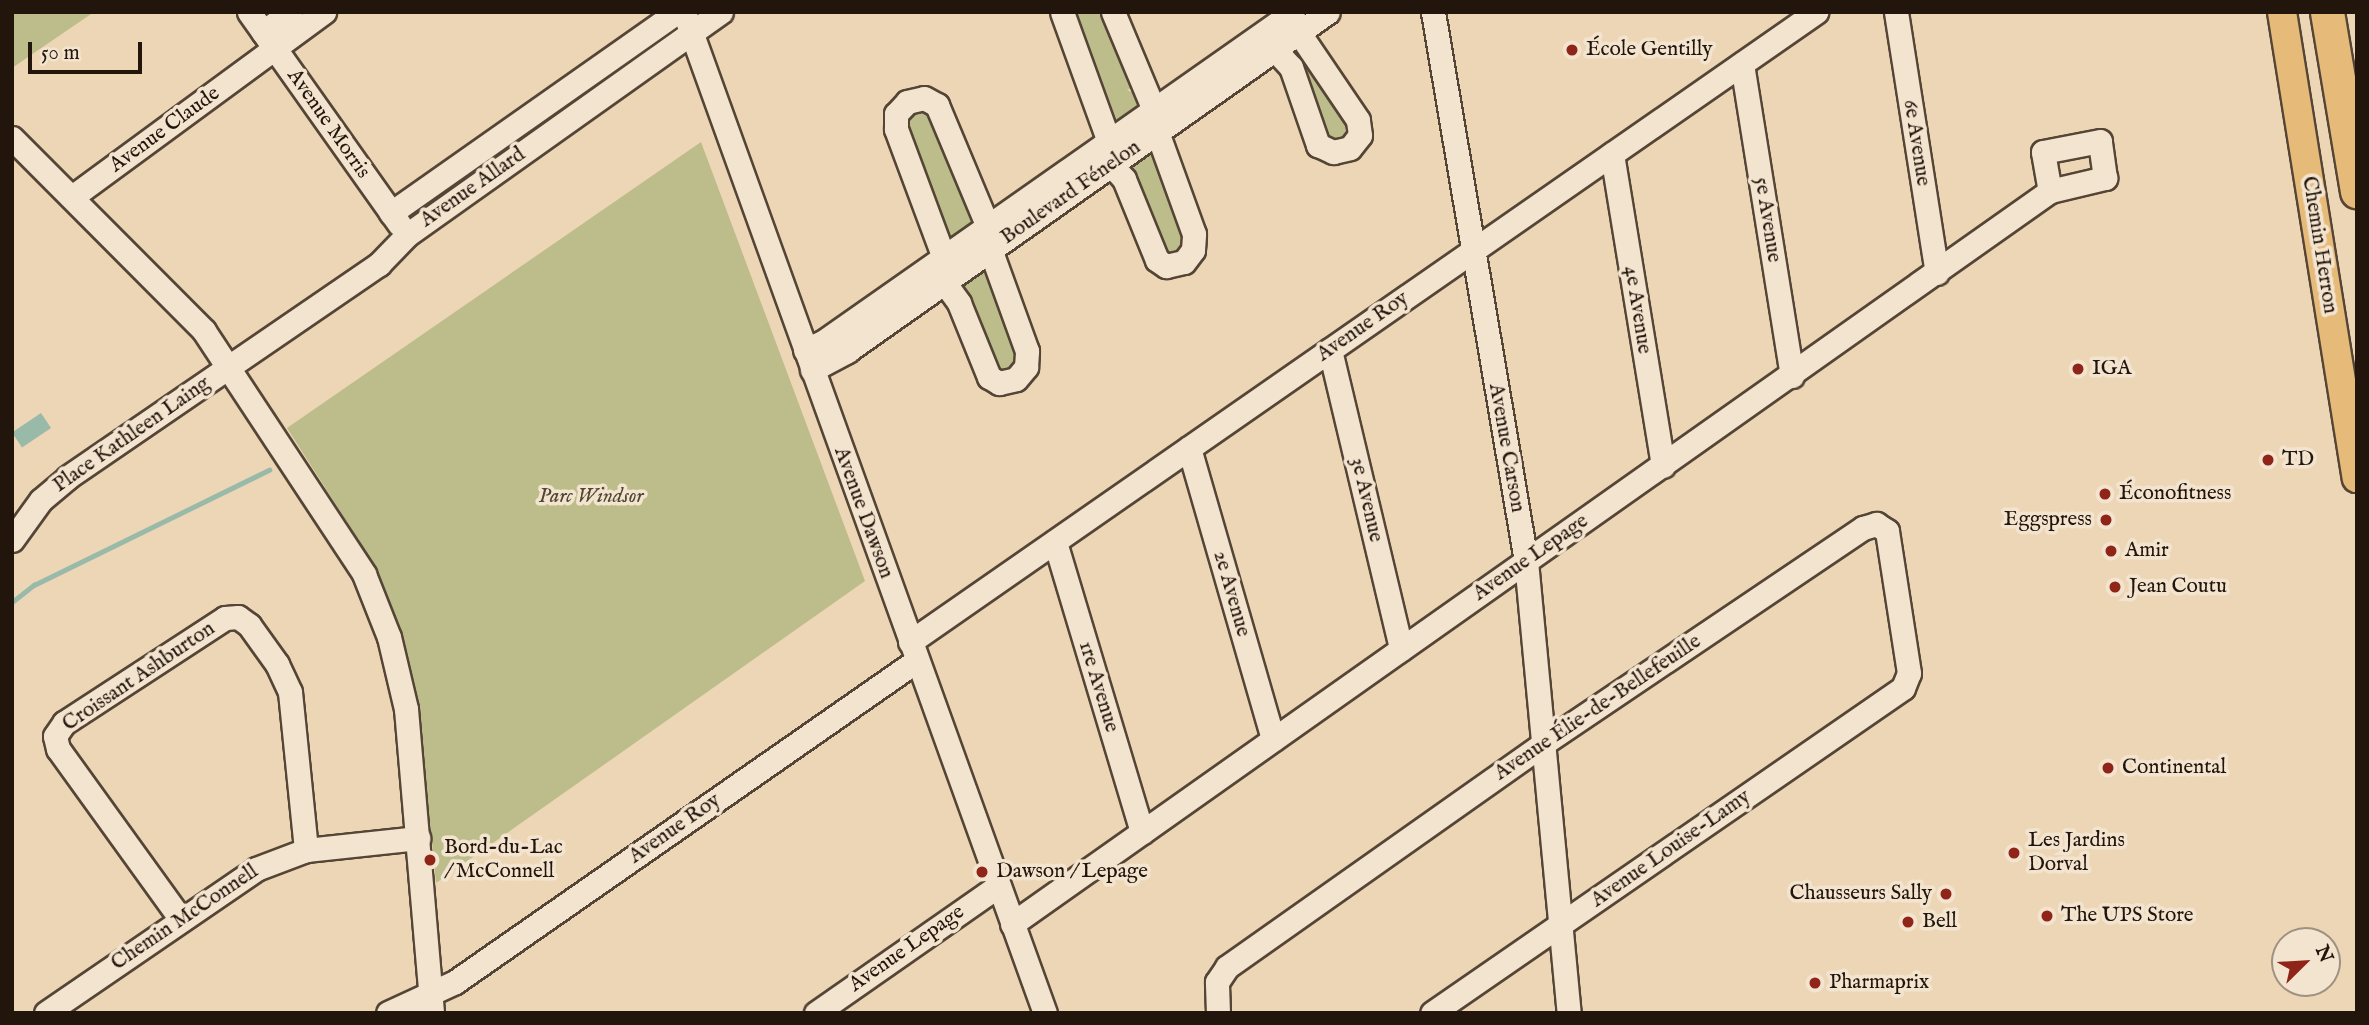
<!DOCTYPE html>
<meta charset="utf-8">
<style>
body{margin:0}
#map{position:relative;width:2369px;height:1025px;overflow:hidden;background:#edd6b5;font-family:"IM FELL English",serif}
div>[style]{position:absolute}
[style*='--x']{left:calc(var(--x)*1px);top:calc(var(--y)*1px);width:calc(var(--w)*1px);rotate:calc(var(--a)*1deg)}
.green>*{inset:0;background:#bcbd8b}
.water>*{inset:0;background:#9abaa9;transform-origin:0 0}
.stream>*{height:4.5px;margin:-2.25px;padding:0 2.25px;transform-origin:2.25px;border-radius:2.25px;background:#9abaa9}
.roads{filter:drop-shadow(2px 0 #554536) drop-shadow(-2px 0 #554536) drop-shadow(0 2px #554536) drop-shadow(0 -2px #554536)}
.minor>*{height:23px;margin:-11.5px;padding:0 11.5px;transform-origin:11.5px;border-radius:11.5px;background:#f3e4cf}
.major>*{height:28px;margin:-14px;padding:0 14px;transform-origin:14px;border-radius:14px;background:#e6bb7a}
.highway>*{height:33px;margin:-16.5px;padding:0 16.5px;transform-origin:16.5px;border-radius:16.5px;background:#e6bb7a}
.dots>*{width:19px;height:19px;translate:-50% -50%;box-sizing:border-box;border:4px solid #f3e4cf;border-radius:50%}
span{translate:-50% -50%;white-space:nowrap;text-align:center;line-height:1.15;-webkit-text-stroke:7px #f3e4cf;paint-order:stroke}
.poi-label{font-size:21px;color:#22150c}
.left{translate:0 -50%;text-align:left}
.right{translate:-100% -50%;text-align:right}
.street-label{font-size:21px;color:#22150c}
.park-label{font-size:21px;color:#504732;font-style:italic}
.frame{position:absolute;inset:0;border:14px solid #22150c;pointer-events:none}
.north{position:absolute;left:2271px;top:927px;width:70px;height:70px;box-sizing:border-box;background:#f3e4cf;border:2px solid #9f9181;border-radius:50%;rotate:66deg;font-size:19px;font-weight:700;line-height:28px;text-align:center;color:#22150c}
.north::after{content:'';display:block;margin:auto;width:24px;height:32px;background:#8f2418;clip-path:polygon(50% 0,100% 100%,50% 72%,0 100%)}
.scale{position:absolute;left:28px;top:42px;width:114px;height:32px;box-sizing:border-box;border:4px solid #22150c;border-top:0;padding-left:9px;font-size:21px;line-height:24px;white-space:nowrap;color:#22150c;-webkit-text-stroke:5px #f3e4cf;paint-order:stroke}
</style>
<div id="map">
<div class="green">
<div style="clip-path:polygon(12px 12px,94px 12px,12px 68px)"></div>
<div style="clip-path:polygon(1071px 12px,1104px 12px,1132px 88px,1127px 90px,1134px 93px,1138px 107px,1113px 124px)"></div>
<div style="clip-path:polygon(1302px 52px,1349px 120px,1348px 137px,1334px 143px,1321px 133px,1297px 55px)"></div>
<div style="clip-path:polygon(925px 108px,933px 119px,972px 223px,949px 238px,904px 126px,908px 112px)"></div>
<div style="clip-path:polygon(701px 142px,865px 581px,436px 883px,419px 710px,396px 619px,365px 550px,287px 428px)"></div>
<div style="clip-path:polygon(1151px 151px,1186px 235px,1179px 254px,1163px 254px,1128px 167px)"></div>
<div style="clip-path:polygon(984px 268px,1020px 358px,1007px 373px,996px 371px,968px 304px,971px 297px,966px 298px,961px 284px)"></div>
</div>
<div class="water">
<div style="left:41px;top:413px;width:18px;height:35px;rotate:56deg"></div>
</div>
<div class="stream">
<div style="--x:12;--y:602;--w:28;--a:-38"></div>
<div style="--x:34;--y:585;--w:262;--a:-26.1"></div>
</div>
<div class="roads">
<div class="minor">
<div style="--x:249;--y:12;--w:260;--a:54.7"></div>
<div style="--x:684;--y:12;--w:1064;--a:70.17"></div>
<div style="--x:1062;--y:12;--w:138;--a:70.1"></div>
<div style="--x:1113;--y:12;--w:106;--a:67.3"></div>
<div style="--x:1433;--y:12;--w:557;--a:80.39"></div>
<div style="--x:1526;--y:561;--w:454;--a:84.6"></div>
<div style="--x:1896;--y:12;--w:264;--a:81.1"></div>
<div style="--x:263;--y:32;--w:34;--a:-36"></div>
<div style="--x:1275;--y:50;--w:23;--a:47"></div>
<div style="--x:1291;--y:67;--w:83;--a:70.9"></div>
<div style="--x:1318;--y:145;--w:17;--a:25"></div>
<div style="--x:1333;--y:152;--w:17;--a:-13"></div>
<div style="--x:1350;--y:148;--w:16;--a:-52"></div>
<div style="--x:1360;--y:135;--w:15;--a:-98"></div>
<div style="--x:1358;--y:120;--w:105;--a:-124.1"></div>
<div style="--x:1742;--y:64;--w:316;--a:80.9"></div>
<div style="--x:12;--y:138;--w:272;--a:45.1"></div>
<div style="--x:204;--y:331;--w:291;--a:56.6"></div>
<div style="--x:364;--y:574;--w:68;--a:68.4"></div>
<div style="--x:389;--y:637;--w:74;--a:76.7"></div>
<div style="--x:406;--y:709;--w:305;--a:85.1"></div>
<div style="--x:1612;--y:154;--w:316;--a:80.7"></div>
<div style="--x:1111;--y:165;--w:19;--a:47"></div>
<div style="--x:1124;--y:179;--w:87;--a:67.8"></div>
<div style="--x:1157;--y:260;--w:11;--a:34"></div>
<div style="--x:1166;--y:266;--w:18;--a:-13"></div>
<div style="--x:1184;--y:262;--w:15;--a:-53"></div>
<div style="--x:1193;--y:250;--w:16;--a:-86"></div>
<div style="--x:1194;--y:234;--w:109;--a:-109.9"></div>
<div style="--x:72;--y:197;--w:313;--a:-36.3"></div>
<div style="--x:391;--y:213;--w:350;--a:-35.1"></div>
<div style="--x:944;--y:258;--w:138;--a:-110.4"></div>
<div style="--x:896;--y:129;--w:15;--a:-90"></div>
<div style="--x:896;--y:114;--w:16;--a:-47"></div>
<div style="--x:907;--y:102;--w:17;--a:-13"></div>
<div style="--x:924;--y:98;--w:15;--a:28"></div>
<div style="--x:937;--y:105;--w:132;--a:67.3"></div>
<div style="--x:944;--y:282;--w:26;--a:54"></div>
<div style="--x:959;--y:303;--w:80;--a:67.9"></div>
<div style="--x:989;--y:377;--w:12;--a:31"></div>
<div style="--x:999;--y:383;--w:17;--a:-13"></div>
<div style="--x:1016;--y:379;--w:16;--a:-50"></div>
<div style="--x:1026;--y:367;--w:16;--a:-86"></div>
<div style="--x:1027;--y:351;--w:109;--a:-109.9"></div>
<div style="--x:805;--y:350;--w:20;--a:-24"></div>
<div style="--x:823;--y:342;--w:574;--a:-35.07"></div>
<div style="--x:1330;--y:350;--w:307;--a:76.6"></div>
<div style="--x:812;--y:370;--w:40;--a:-28"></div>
<div style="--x:847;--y:351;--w:588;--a:-35.18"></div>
<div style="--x:1189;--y:448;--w:303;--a:73.9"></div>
<div style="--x:12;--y:540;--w:49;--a:-54.1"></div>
<div style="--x:41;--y:500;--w:35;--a:-40"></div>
<div style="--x:68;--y:477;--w:377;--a:-34.4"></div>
<div style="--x:379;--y:264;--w:40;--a:-46"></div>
<div style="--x:407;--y:235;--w:385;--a:-35.4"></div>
<div style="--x:1055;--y:542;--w:303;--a:73.3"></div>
<div style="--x:910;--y:642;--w:1104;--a:-34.81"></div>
<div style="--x:180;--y:918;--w:208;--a:-125.8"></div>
<div style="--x:58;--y:749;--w:13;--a:-103"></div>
<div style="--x:55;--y:736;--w:16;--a:-55"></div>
<div style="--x:64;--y:723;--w:192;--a:-33.1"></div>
<div style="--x:225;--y:618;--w:13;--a:-4"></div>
<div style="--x:238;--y:617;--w:14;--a:36"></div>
<div style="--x:249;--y:625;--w:48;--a:54.3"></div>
<div style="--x:277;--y:664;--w:31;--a:65"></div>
<div style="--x:290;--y:692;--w:159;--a:84.2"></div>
<div style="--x:1012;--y:924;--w:1271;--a:-35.23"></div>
<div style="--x:2050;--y:191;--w:57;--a:-13.3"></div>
<div style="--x:2105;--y:178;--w:37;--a:-98"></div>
<div style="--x:2100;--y:141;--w:58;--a:169.1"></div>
<div style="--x:2043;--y:152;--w:40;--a:80"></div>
<div style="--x:46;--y:1013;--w:255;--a:-34.4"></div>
<div style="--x:256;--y:869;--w:53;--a:-20.8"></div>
<div style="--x:306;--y:850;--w:113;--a:-6.1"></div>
<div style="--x:388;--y:1013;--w:74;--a:-24.8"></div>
<div style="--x:455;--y:982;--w:562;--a:-34.85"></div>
<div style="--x:816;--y:1013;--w:222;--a:-34.9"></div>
<div style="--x:1218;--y:1013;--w:31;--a:-92"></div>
<div style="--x:1217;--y:982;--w:18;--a:-56"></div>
<div style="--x:1227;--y:967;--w:388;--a:-35.2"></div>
<div style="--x:1544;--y:743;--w:385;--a:-34"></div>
<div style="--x:1863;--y:528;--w:14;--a:-17"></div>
<div style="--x:1876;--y:524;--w:13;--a:32"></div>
<div style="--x:1887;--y:531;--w:144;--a:81.2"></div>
<div style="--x:1909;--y:673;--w:16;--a:112"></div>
<div style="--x:1903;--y:688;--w:572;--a:145.39"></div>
</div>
<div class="major">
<div style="--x:2282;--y:12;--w:472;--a:80.9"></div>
</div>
<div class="highway">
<div style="--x:2327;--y:12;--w:182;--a:80.5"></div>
</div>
</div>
<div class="dots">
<div style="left:1572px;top:50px;background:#8f2418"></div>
<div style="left:2078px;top:369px;background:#8f2418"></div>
<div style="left:2268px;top:460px;background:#8f2418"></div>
<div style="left:2105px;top:494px;background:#8f2418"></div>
<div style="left:2106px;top:520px;background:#8f2418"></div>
<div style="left:2111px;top:551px;background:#8f2418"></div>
<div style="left:2115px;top:587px;background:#8f2418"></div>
<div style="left:2108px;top:768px;background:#8f2418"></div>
<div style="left:2014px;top:853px;background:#8f2418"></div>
<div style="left:430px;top:860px;background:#8f2418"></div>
<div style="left:982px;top:872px;background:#8f2418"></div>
<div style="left:1946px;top:894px;background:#8f2418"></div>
<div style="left:2047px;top:916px;background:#8f2418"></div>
<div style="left:1908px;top:922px;background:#8f2418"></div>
<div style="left:1815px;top:983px;background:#8f2418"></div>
</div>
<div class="poi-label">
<span class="left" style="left:1586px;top:50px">École Gentilly</span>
<span class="left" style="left:2092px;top:369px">IGA</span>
<span class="left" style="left:2282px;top:460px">TD</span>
<span class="left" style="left:2119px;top:494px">Éconofitness</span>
<span class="right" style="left:2092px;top:520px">Eggspress</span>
<span class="left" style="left:2125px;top:551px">Amir</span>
<span class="left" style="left:2129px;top:587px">Jean Coutu</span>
<span class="left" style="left:2122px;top:768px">Continental</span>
<span class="left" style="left:2028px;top:853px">Les Jardins<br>Dorval</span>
<span class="left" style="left:444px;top:860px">Bord-du-Lac<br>/ McConnell</span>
<span class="left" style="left:996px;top:872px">Dawson / Lepage</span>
<span class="right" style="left:1932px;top:894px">Chausseurs Sally</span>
<span class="left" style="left:2061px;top:916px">The UPS Store</span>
<span class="left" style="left:1922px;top:922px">Bell</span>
<span class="left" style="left:1829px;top:983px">Pharmaprix</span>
</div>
<div class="street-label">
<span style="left:328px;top:124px;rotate:55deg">Avenue Morris</span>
<span style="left:165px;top:130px;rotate:-36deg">Avenue Claude</span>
<span style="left:1916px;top:143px;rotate:81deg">6e Avenue</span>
<span style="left:473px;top:188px;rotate:-35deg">Avenue Allard</span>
<span style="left:1071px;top:193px;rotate:-35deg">Boulevard Fénelon</span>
<span style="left:1767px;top:220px;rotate:81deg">5e Avenue</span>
<span style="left:2319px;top:245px;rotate:81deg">Chemin Herron</span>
<span style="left:1637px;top:310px;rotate:81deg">4e Avenue</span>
<span style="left:1363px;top:327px;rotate:-35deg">Avenue Roy</span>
<span style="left:132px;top:435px;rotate:-35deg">Place Kathleen Laing</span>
<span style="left:1506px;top:448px;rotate:80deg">Avenue Carson</span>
<span style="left:1366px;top:500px;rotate:77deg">3e Avenue</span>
<span style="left:863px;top:513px;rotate:70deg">Avenue Dawson</span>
<span style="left:1531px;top:558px;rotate:-35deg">Avenue Lepage</span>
<span style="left:1231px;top:594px;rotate:74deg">2e Avenue</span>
<span style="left:139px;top:677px;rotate:-34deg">Croissant Ashburton</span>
<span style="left:1098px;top:687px;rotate:73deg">1re Avenue</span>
<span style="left:1598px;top:708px;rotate:-34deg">Avenue Élie-de-Bellefeuille</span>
<span style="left:675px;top:829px;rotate:-35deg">Avenue Roy</span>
<span style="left:1671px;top:849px;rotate:-35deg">Avenue Louise-Lamy</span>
<span style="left:185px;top:918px;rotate:-34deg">Chemin McConnell</span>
<span style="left:907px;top:949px;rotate:-35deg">Avenue Lepage</span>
</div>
<div class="park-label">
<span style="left:591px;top:497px">Parc Windsor</span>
</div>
<div class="frame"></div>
<div class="north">N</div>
<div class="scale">50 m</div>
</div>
